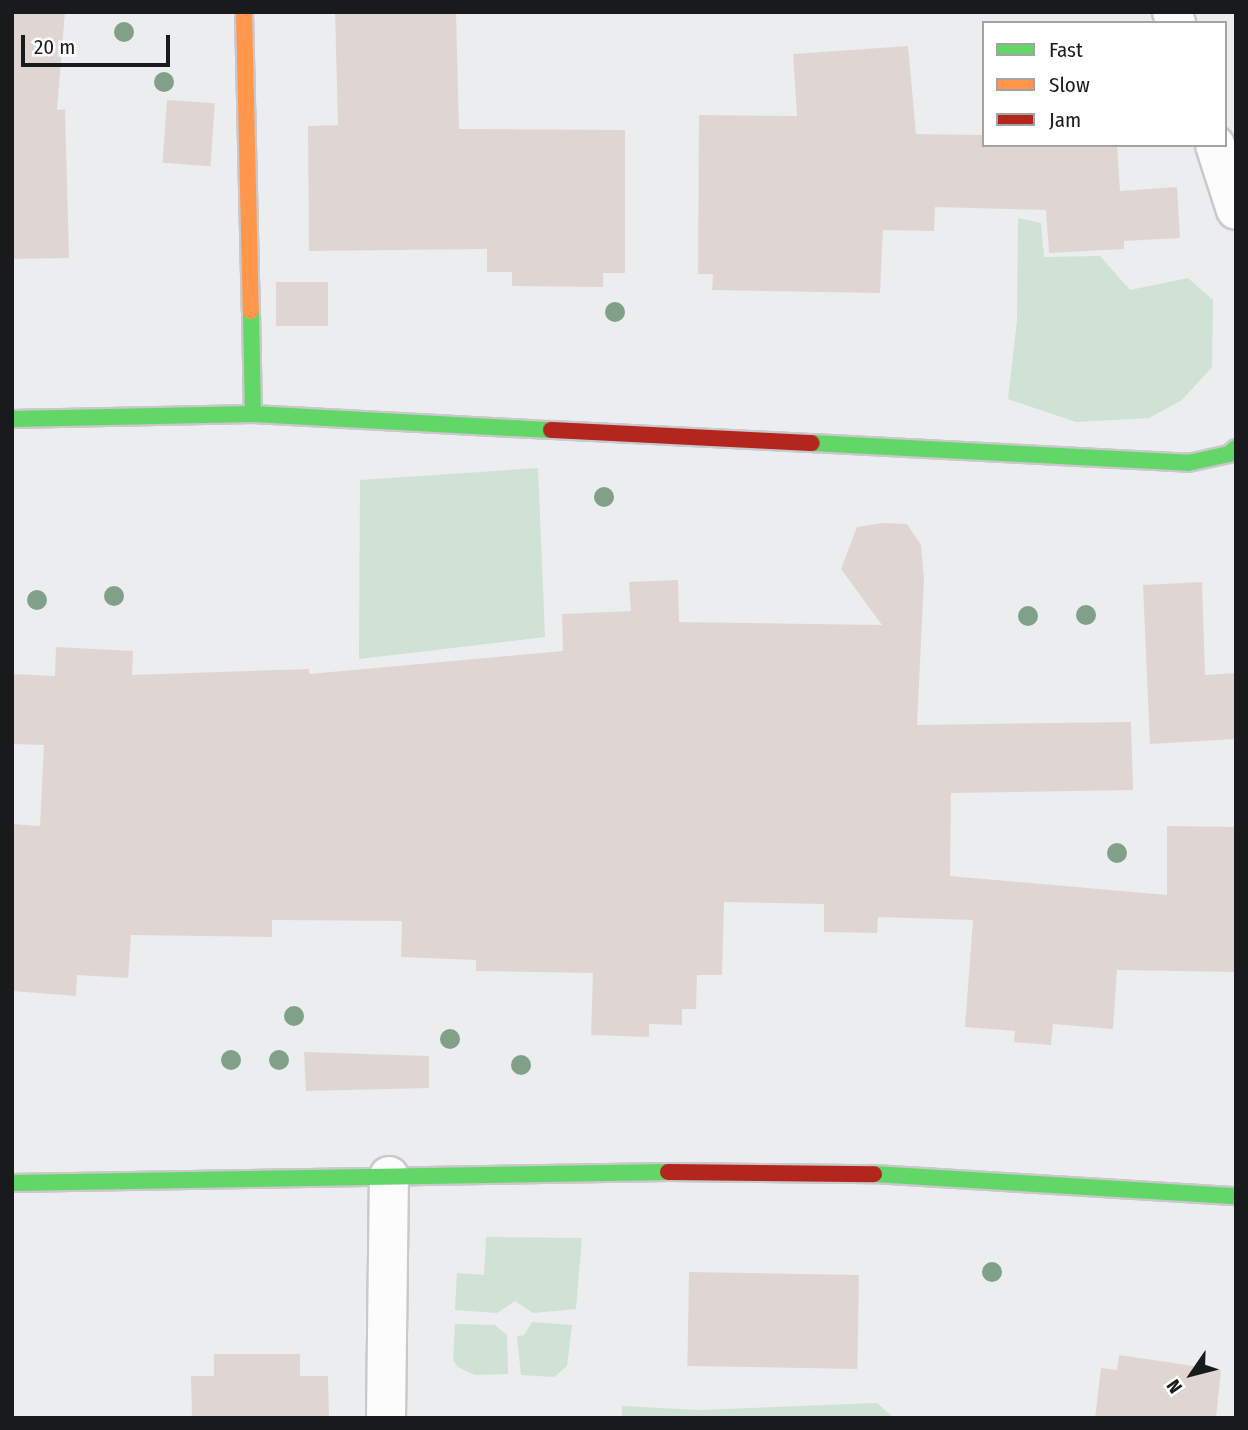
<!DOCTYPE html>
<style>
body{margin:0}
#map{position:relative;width:1248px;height:1430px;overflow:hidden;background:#ecedef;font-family:"Fira Sans Condensed",sans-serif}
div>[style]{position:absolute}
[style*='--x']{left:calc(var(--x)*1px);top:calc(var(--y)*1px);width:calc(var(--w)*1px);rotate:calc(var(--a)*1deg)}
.green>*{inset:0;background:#d0e1d5}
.building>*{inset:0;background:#dfd6d4;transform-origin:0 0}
.roads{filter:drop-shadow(2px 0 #c9c9cb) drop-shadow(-2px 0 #c9c9cb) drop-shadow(0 2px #c9c9cb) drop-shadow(0 -2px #c9c9cb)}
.street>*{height:38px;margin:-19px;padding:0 19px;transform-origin:19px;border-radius:19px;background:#fcfcfd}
.fast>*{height:16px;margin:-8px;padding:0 8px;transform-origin:8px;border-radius:8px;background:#63d668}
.slow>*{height:16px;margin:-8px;padding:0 8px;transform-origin:8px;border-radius:8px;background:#ff974d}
.jam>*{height:16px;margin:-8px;padding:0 8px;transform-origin:8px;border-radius:8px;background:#b3261e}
.trees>*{width:20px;height:20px;margin:-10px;border-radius:50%;background:#81a08a}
span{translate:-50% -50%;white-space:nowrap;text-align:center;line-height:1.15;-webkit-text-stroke:5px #fff;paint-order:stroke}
.frame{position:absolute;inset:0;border:14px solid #191a1b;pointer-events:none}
.legend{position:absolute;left:982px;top:21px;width:245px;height:126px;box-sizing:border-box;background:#fff;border:2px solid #a3a3a4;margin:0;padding:9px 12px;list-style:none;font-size:21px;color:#191a1b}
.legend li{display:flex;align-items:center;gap:14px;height:35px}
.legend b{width:35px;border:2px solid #a3a3a4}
.north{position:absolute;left:1157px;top:1339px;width:70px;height:70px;-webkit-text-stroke:5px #fff;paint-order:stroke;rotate:235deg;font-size:19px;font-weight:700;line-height:28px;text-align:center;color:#191a1b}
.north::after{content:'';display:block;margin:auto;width:24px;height:32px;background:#191a1b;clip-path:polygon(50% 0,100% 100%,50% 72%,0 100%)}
.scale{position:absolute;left:21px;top:35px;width:149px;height:32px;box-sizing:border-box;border:4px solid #191a1b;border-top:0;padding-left:9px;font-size:21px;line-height:24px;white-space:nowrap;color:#191a1b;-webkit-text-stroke:5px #fff;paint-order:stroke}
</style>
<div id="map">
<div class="green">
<div style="clip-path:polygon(1018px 218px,1041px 223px,1044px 257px,1100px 256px,1130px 290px,1188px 278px,1213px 300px,1212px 367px,1182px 400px,1149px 418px,1076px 422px,1008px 399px,1017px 321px)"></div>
<div style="clip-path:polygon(538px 468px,545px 637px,359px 659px,360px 480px)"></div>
<div style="clip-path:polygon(486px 1237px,582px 1238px,576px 1309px,533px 1313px,515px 1301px,497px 1313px,455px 1310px,457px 1273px,484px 1275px)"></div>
<div style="clip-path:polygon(532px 1322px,572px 1325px,567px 1366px,554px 1377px,521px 1375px,517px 1336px,524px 1335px)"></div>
<div style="clip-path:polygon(455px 1324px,495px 1325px,507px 1335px,508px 1374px,475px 1375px,458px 1367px,453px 1360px)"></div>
<div style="clip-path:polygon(877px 1403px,894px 1418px,622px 1418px,622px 1406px,700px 1410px)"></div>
</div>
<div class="building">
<div style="clip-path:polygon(12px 12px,65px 12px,57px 110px,65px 109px,69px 258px,12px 259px)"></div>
<div style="clip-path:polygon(335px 12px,456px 12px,459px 129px,625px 130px,625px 273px,603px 273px,603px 287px,512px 286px,512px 272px,487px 272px,487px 249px,309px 251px,308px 126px,338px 125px)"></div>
<div style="clip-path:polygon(908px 46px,916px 134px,984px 135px,984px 145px,1117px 145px,1120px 191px,1177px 187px,1180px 238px,1124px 241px,1124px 249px,1049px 253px,1046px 210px,935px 207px,934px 231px,883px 230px,880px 293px,712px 290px,713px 274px,698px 274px,699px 115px,797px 116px,793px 54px)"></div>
<div style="left:167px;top:100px;width:48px;height:63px;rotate:4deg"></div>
<div style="left:276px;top:282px;width:52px;height:44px"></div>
<div style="clip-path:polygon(882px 523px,907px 524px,921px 545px,924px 579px,917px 725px,1131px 722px,1133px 790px,951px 793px,950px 876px,1167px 895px,1167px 826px,1236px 827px,1236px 972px,1117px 970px,1113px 1029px,1053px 1024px,1051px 1045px,1014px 1042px,1015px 1031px,965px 1027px,973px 920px,878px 917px,877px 933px,824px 932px,824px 904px,724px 902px,722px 975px,697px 975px,696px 1009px,682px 1009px,682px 1025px,649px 1024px,649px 1037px,591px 1035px,593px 973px,476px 971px,476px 960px,401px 957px,402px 921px,272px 920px,272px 937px,131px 935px,128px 978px,77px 975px,76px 996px,12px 991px,12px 824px,40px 826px,44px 745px,12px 744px,12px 674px,55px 676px,56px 647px,133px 651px,132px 675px,309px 669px,309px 674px,563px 651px,562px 614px,631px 611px,629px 582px,678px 580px,679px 622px,882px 625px,841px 569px,857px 527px)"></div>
<div style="clip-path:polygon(1202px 582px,1205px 675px,1236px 673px,1236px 739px,1150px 744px,1143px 585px)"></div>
<div style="clip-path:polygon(304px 1052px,429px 1056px,429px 1088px,306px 1091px)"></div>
<div style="left:689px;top:1272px;width:170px;height:94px;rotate:1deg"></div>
<div style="clip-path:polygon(214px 1354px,300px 1354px,300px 1376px,328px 1376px,329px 1418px,192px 1418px,191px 1376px,214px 1376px)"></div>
<div style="clip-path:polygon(1119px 1355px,1221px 1370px,1216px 1418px,1095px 1418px,1101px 1368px,1117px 1370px)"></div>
</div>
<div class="roads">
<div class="street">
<div style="--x:1172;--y:12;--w:12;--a:70"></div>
<div style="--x:1215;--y:145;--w:68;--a:72.1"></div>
<div style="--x:386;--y:1418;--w:242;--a:-89.3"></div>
</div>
<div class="fast">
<div style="--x:251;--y:311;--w:103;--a:88.9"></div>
<div style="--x:12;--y:419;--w:241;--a:-1.2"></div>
<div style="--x:253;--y:414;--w:298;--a:3.1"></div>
<div style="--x:812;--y:443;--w:377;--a:3"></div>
<div style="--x:1188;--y:463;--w:42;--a:-12.4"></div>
<div style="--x:1229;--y:454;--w:9;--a:-41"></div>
<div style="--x:874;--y:1174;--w:363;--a:3.5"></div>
<div style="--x:12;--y:1183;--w:656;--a:-0.96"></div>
</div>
<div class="slow">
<div style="--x:244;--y:12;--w:299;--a:88.7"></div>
</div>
<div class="jam">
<div style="--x:551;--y:430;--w:261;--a:2.9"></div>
<div style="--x:668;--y:1172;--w:206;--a:0.6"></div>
</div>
</div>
<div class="trees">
<div style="left:124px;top:32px"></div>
<div style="left:164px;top:82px"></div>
<div style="left:615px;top:312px"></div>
<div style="left:604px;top:497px"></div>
<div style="left:114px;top:596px"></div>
<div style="left:37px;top:600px"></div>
<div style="left:1086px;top:615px"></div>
<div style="left:1028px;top:616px"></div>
<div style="left:1117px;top:853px"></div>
<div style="left:294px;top:1016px"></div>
<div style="left:450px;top:1039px"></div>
<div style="left:231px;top:1060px"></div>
<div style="left:279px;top:1060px"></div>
<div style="left:521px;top:1065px"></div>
<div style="left:992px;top:1272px"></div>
</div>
<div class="frame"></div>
<ul class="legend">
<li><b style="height:9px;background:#63d668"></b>Fast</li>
<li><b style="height:9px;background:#ff974d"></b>Slow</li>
<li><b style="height:9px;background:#b3261e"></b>Jam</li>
</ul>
<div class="north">N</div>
<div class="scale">20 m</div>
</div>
